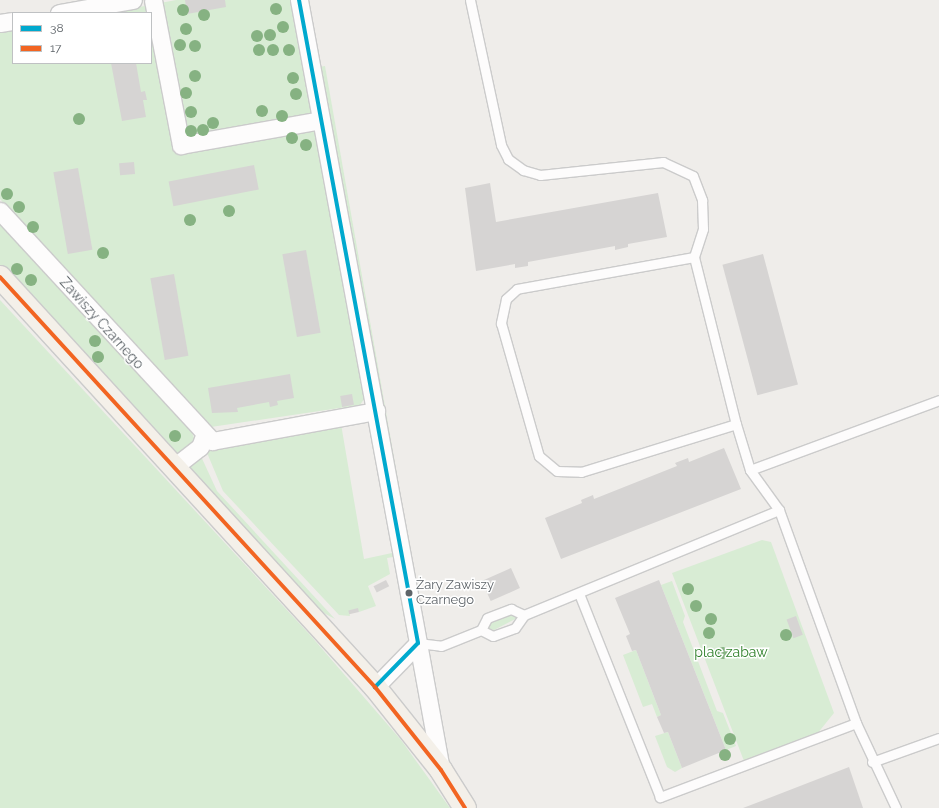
<!DOCTYPE html>
<meta charset="utf-8">
<style>
body{margin:0}
#map{position:relative;width:939px;height:808px;overflow:hidden;background:#efedea;font-family:Raleway,sans-serif}
div>[style]{position:absolute}
[style*='--x']{left:calc(var(--x)*1px);top:calc(var(--y)*1px);width:calc(var(--w)*1px);rotate:calc(var(--a)*1deg)}
.green>*{inset:0;background:#d8ecd4;transform-origin:0 0}
.building>*{inset:0;background:#d6d4d3;transform-origin:0 0}
.roads{filter:drop-shadow(1px 0 #cbcbcb) drop-shadow(-1px 0 #cbcbcb) drop-shadow(0 1px #cbcbcb) drop-shadow(0 -1px #cbcbcb)}
.lane>*{height:9px;margin:-4.5px;padding:0 4.5px;transform-origin:4.5px;border-radius:4.5px;background:#fdfcfc}
.street>*{height:17px;margin:-8.5px;padding:0 8.5px;transform-origin:8.5px;border-radius:8.5px;background:#fdfcfc}
.primary>*{height:22px;margin:-11px;padding:0 11px;transform-origin:11px;border-radius:11px;background:#f4f0e9}
.bus-1>*{height:4px;margin:-2px;padding:0 2px;transform-origin:2px;border-radius:2px;background:#00a9ce}
.bus-2>*{height:4px;margin:-2px;padding:0 2px;transform-origin:2px;border-radius:2px;background:#f26522}
.trees>*{width:12px;height:12px;margin:-6px;border-radius:50%;background:#86b282}
.dots>*{width:11px;height:11px;translate:-50% -50%;box-sizing:border-box;border:2px solid #fff;border-radius:50%}
span{translate:-50% -50%;white-space:nowrap;text-align:center;line-height:1.15;-webkit-text-stroke:3px #fff;paint-order:stroke}
.bus-label{font-size:13px;color:#5e6469}
.left{translate:0 -50%;text-align:left}
.street-label{font-size:14px;color:#5e6469}
.park-label{font-size:14px;color:#31812c}
.legend{position:absolute;left:12px;top:12px;width:140px;height:52px;box-sizing:border-box;background:#fff;border:1px solid #bfc1c3;margin:0;padding:5px 7px;list-style:none;font-size:12px;color:#5e6469}
.legend li{display:flex;align-items:center;gap:8px;height:20px}
.legend b{width:20px;border:1px solid #bfc1c3}
</style>
<div id="map">
<div class="green">
<div style="clip-path:polygon(176px 0,293px 0,364px 399px,360px 405px,211px 427px,0 199px,0 32px,13px 30px,13px 63px,151px 63px,151px 13px,108px 13px)"></div>
<div style="left:325px;top:66px;width:496px;height:14px;rotate:80deg"></div>
<div style="clip-path:polygon(0 220px,191px 430px,194px 438px,191px 445px,180px 455px,169px 450px,0 265px)"></div>
<div style="clip-path:polygon(0 300px,311px 636px,401px 740px,450px 808px,0 808px)"></div>
<div style="clip-path:polygon(341px 424px,364px 559px,392px 553px,393px 557px,387px 558px,390px 574px,368px 586px,376px 606px,359px 612px,357px 609px,349px 612px,350px 616px,339px 615px,223px 491px,205px 448px)"></div>
<div style="clip-path:polygon(199px 452px,217px 491px,335px 619px,318px 610px,187px 469px)"></div>
<div style="clip-path:polygon(762px 540px,771px 542px,834px 713px,817px 734px,744px 761px,672px 573px)"></div>
<div style="clip-path:polygon(672px 581px,685px 616px,683px 622px,717px 711px,723px 713px,736px 746px,726px 750px,661px 585px)"></div>
<div style="clip-path:polygon(511px 615px,519px 617px,494px 630px,486px 628px,491px 622px)"></div>
<div style="clip-path:polygon(636px 650px,661px 715px,657px 717px,652px 704px,643px 707px,623px 655px)"></div>
<div style="clip-path:polygon(668px 732px,682px 768px,675px 772px,667px 767px,655px 736px)"></div>
</div>
<div class="building">
<div style="clip-path:polygon(185px 0,225px 0,226px 7px,187px 14px)"></div>
<div style="clip-path:polygon(111px 63px,136px 63px,141px 92px,145px 91px,147px 100px,143px 100px,146px 117px,122px 121px)"></div>
<div style="left:134px;top:162px;width:12px;height:15px;rotate:85deg"></div>
<div style="left:254px;top:165px;width:25px;height:87px;rotate:79deg"></div>
<div style="left:78px;top:168px;width:83px;height:25px;rotate:80deg"></div>
<div style="clip-path:polygon(490px 183px,496px 222px,658px 193px,667px 237px,628px 244px,628px 247px,615px 250px,615px 246px,528px 262px,528px 266px,515px 268px,515px 264px,476px 271px,465px 188px)"></div>
<div style="left:306px;top:250px;width:84px;height:24px;rotate:80deg"></div>
<div style="left:763px;top:254px;width:135px;height:42px;rotate:75deg"></div>
<div style="left:174px;top:274px;width:83px;height:24px;rotate:80deg"></div>
<div style="clip-path:polygon(290px 374px,294px 398px,277px 401px,278px 405px,270px 407px,269px 402px,237px 408px,238px 412px,212px 413px,208px 388px)"></div>
<div style="left:352px;top:394px;width:11px;height:12px;rotate:80deg"></div>
<div style="clip-path:polygon(724px 448px,741px 489px,561px 559px,545px 518px,582px 503px,581px 500px,593px 495px,594px 499px,677px 466px,675px 463px,688px 458px,689px 462px)"></div>
<div style="left:511px;top:568px;width:22px;height:32px;rotate:66deg"></div>
<div style="left:386px;top:580px;width:7px;height:14px;rotate:63deg"></div>
<div style="clip-path:polygon(659px 580px,726px 750px,682px 768px,668px 732px,664px 733px,657px 717px,661px 715px,636px 650px,632px 651px,626px 636px,630px 634px,615px 598px)"></div>
<div style="left:358px;top:608px;width:4px;height:10px;rotate:76deg"></div>
<div style="left:796px;top:616px;width:20px;height:10px;rotate:70deg"></div>
<div style="clip-path:polygon(849px 767px,863px 808px,743px 808px)"></div>
</div>
<div class="roads">
<div class="lane">
<div style="--x:470;--y:0;--w:148;--a:77.9"></div>
<div style="--x:501;--y:145;--w:16;--a:63"></div>
<div style="--x:508;--y:159;--w:19;--a:36"></div>
<div style="--x:523;--y:170;--w:18;--a:16"></div>
<div style="--x:540;--y:175;--w:124;--a:-6"></div>
<div style="--x:663;--y:162;--w:33;--a:25"></div>
<div style="--x:693;--y:176;--w:26;--a:69"></div>
<div style="--x:702;--y:200;--w:29;--a:88"></div>
<div style="--x:703;--y:229;--w:29;--a:108"></div>
<div style="--x:694;--y:257;--w:172;--a:75.9"></div>
<div style="--x:736;--y:424;--w:48;--a:73.1"></div>
<div style="--x:750;--y:470;--w:49;--a:54.1"></div>
<div style="--x:779;--y:510;--w:226;--a:70.1"></div>
<div style="--x:856;--y:723;--w:210;--a:159.3"></div>
<div style="--x:660;--y:797;--w:219;--a:-111.7"></div>
<div style="--x:694;--y:257;--w:180;--a:169.8"></div>
<div style="--x:517;--y:289;--w:15;--a:138"></div>
<div style="--x:506;--y:299;--w:25;--a:102"></div>
<div style="--x:501;--y:323;--w:138;--a:74.1"></div>
<div style="--x:539;--y:456;--w:23;--a:40"></div>
<div style="--x:557;--y:471;--w:24;--a:2"></div>
<div style="--x:581;--y:472;--w:162;--a:-17.2"></div>
<div style="--x:750;--y:470;--w:202;--a:-20.3"></div>
<div style="--x:481;--y:630;--w:13;--a:27"></div>
<div style="--x:493;--y:636;--w:23;--a:-20"></div>
<div style="--x:515;--y:628;--w:16;--a:-55"></div>
<div style="--x:524;--y:615;--w:276;--a:-22.4"></div>
<div style="--x:418;--y:643;--w:23;--a:7"></div>
<div style="--x:441;--y:646;--w:43;--a:-21.8"></div>
<div style="--x:481;--y:630;--w:13;--a:-63"></div>
<div style="--x:487;--y:618;--w:26;--a:-21"></div>
<div style="--x:511;--y:609;--w:14;--a:25"></div>
<div style="--x:856;--y:723;--w:94;--a:64.8"></div>
<div style="--x:872;--y:762;--w:71;--a:-19.7"></div>
</div>
<div class="street">
<div style="--x:153;--y:0;--w:148;--a:79.1"></div>
<div style="--x:181;--y:145;--w:142;--a:-10.1"></div>
<div style="--x:299;--y:0;--w:654;--a:79.51"></div>
<div style="--x:418;--y:643;--w:62;--a:134.3"></div>
<div style="--x:59;--y:13;--w:75;--a:-10"></div>
<div style="--x:0;--y:23;--w:13;--a:-9"></div>
<div style="--x:0;--y:211;--w:313;--a:47.3"></div>
<div style="--x:212;--y:441;--w:167;--a:-10.4"></div>
<div style="--x:174;--y:467;--w:33;--a:-38"></div>
<div style="--x:200;--y:447;--w:12;--a:-70"></div>
<div style="--x:418;--y:643;--w:129;--a:79.7"></div>
</div>
<div class="primary">
<div style="--x:0;--y:277;--w:556;--a:47.55"></div>
<div style="--x:375;--y:687;--w:106;--a:51.5"></div>
<div style="--x:441;--y:770;--w:45;--a:57.7"></div>
</div>
</div>
<div class="bus-1">
<div style="--x:299;--y:0;--w:654;--a:79.51"></div>
<div style="--x:418;--y:643;--w:62;--a:134.3"></div>
</div>
<div class="bus-2">
<div style="--x:0;--y:277;--w:556;--a:47.55"></div>
<div style="--x:375;--y:687;--w:106;--a:51.5"></div>
<div style="--x:441;--y:770;--w:45;--a:57.7"></div>
</div>
<div class="trees">
<div style="left:276px;top:9px"></div>
<div style="left:183px;top:10px"></div>
<div style="left:204px;top:15px"></div>
<div style="left:283px;top:27px"></div>
<div style="left:186px;top:29px"></div>
<div style="left:270px;top:35px"></div>
<div style="left:257px;top:36px"></div>
<div style="left:180px;top:45px"></div>
<div style="left:195px;top:46px"></div>
<div style="left:259px;top:50px"></div>
<div style="left:273px;top:50px"></div>
<div style="left:289px;top:50px"></div>
<div style="left:195px;top:76px"></div>
<div style="left:293px;top:78px"></div>
<div style="left:186px;top:93px"></div>
<div style="left:296px;top:94px"></div>
<div style="left:262px;top:111px"></div>
<div style="left:191px;top:112px"></div>
<div style="left:282px;top:116px"></div>
<div style="left:79px;top:119px"></div>
<div style="left:213px;top:123px"></div>
<div style="left:203px;top:130px"></div>
<div style="left:191px;top:131px"></div>
<div style="left:292px;top:138px"></div>
<div style="left:306px;top:145px"></div>
<div style="left:7px;top:194px"></div>
<div style="left:19px;top:207px"></div>
<div style="left:229px;top:211px"></div>
<div style="left:190px;top:220px"></div>
<div style="left:33px;top:227px"></div>
<div style="left:103px;top:253px"></div>
<div style="left:17px;top:269px"></div>
<div style="left:31px;top:280px"></div>
<div style="left:95px;top:341px"></div>
<div style="left:98px;top:357px"></div>
<div style="left:175px;top:436px"></div>
<div style="left:688px;top:589px"></div>
<div style="left:696px;top:606px"></div>
<div style="left:711px;top:619px"></div>
<div style="left:709px;top:633px"></div>
<div style="left:786px;top:635px"></div>
<div style="left:723px;top:653px"></div>
<div style="left:730px;top:739px"></div>
<div style="left:725px;top:755px"></div>
</div>
<div class="dots">
<div style="left:409px;top:593px;background:#5e6469"></div>
</div>
<div class="bus-label">
<span class="left" style="left:416px;top:593px">Żary Zawiszy<br>Czarnego</span>
</div>
<div class="street-label">
<span style="left:102px;top:323px;rotate:48deg">Zawiszy Czarnego</span>
</div>
<div class="park-label">
<span style="left:731px;top:652px">plac zabaw</span>
</div>
<ul class="legend">
<li><b style="height:5px;background:#00a9ce"></b>38</li>
<li><b style="height:5px;background:#f26522"></b>17</li>
</ul>
</div>
